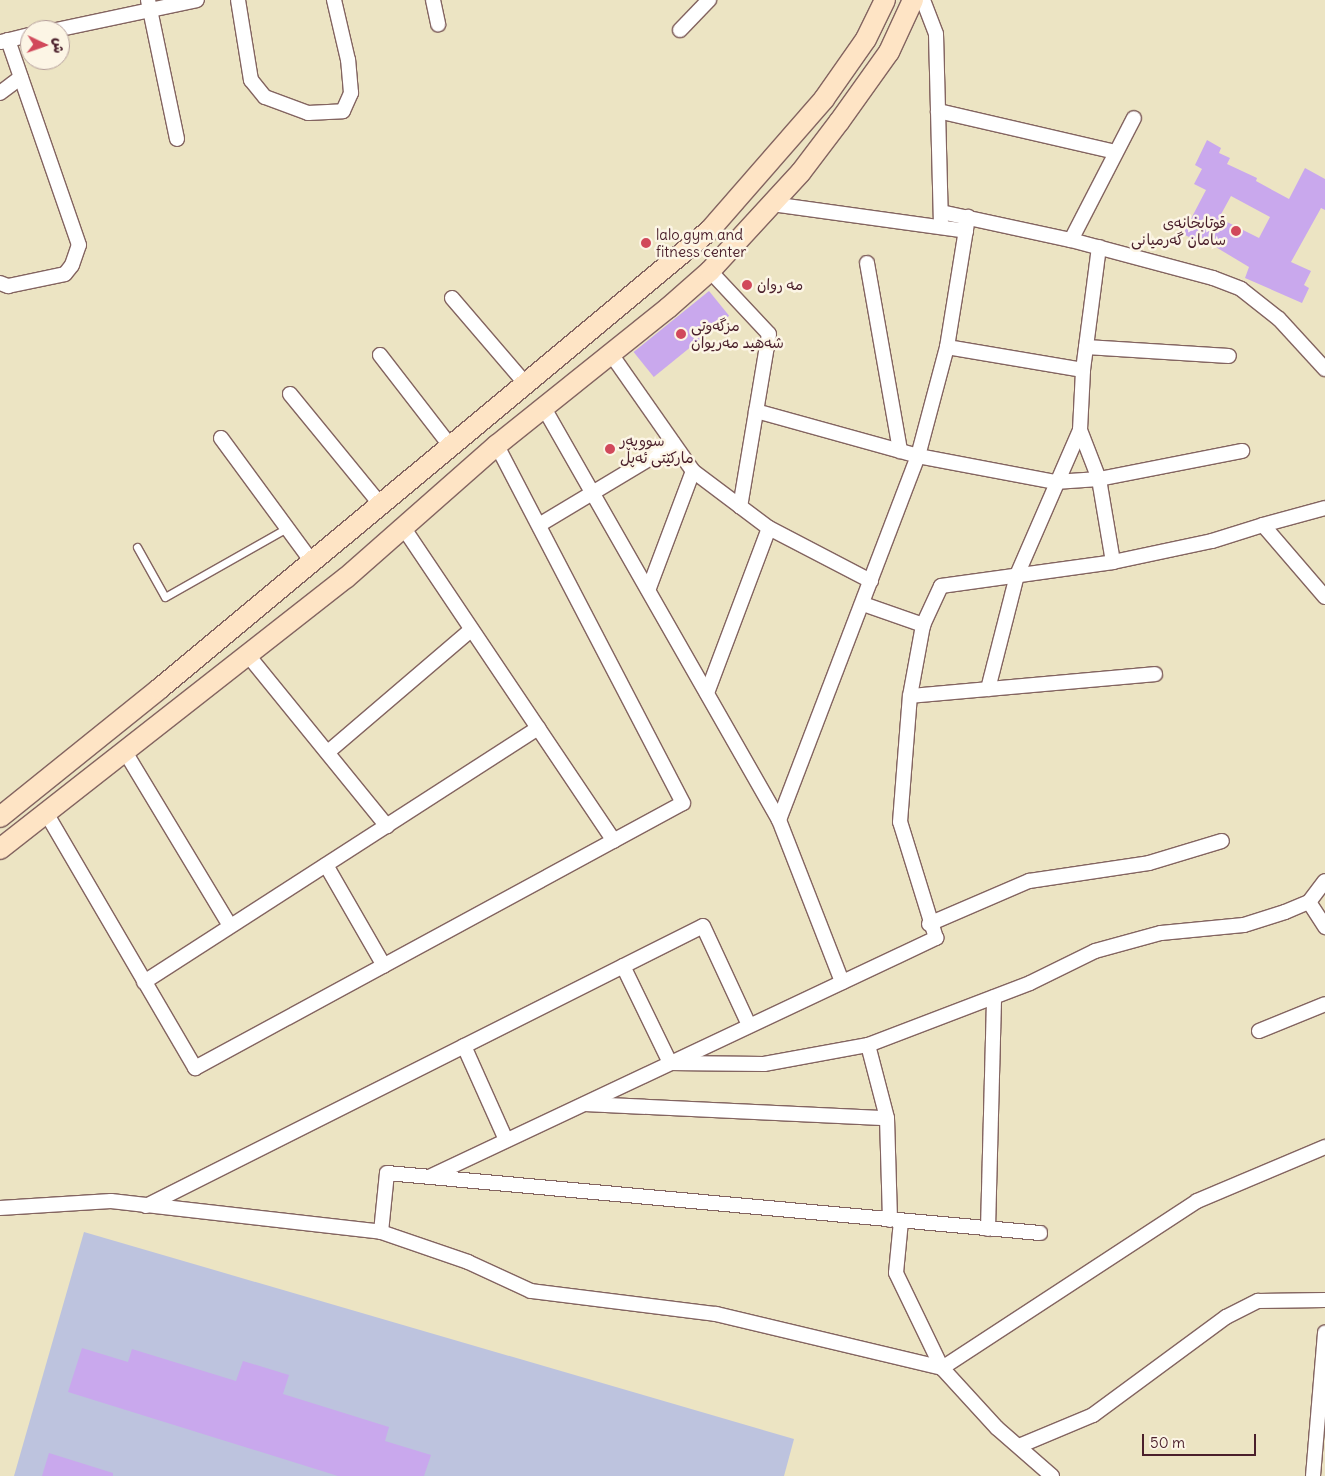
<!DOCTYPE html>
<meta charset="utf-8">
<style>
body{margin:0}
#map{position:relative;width:1325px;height:1476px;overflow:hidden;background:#ece4c3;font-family:Delius,"Playpen Sans Arabic",sans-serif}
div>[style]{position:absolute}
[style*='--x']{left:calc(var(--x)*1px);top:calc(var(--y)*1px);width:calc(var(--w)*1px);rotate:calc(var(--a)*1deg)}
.industrial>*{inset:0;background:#bdc3de}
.building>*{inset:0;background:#c9a8ed;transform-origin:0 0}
.roads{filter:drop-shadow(1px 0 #836460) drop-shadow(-1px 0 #836460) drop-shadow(0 1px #836460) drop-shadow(0 -1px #836460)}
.lane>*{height:7px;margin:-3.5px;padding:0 3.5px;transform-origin:3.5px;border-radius:3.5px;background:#fff}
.street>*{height:14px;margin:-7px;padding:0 7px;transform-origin:7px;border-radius:7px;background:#fff}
.secondary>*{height:20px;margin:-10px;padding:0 10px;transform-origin:10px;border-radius:10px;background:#fee4c5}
.dots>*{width:14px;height:14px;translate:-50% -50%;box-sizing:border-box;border:2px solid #fcf5e5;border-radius:50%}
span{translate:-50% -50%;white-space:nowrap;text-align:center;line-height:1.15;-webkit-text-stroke:5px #fcf5e5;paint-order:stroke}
.poi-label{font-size:15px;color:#4a1f2b}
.right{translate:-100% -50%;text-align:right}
.left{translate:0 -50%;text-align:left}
.north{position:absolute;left:20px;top:20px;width:50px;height:50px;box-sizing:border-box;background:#fcf5e5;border:1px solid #b59f9b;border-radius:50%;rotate:93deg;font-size:14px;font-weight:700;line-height:20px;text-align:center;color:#4a1f2b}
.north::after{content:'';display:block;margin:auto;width:18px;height:22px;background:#d1495b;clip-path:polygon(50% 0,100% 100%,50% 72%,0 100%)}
.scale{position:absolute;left:1142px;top:1434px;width:114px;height:22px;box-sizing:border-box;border:2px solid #4a1f2b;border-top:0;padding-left:6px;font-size:15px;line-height:18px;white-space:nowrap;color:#4a1f2b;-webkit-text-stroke:4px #fcf5e5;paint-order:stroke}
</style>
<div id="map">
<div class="industrial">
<div style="clip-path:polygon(84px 1232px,794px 1439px,784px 1476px,14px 1476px)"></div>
</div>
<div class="building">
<div style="clip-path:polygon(evenodd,1207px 140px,1221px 148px,1219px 153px,1230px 158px,1227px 164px,1257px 178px,1256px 181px,1289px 199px,1305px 168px,1325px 179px,1325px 210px,1321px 208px,1291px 262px,1311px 271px,1304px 285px,1309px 288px,1302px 303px,1245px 278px,1249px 267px,1199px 237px,1197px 241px,1183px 234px,1206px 190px,1194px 184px,1202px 169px,1195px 165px,1207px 140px,1231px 196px,1270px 217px,1259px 238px,1219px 218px,1231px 196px)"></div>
<div style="left:709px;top:291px;width:32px;height:97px;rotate:51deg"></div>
<div style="clip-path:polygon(82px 1348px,128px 1362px,132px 1349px,236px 1381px,243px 1361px,289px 1375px,283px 1394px,389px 1427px,385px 1441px,431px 1455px,424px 1476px,338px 1476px,68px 1392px)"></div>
<div style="clip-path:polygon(49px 1453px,113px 1473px,113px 1476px,42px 1476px)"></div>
</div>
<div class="roads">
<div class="lane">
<div style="--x:137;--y:547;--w:57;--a:60.8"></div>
<div style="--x:165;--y:597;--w:140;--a:-29.5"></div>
</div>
<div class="street">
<div style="--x:148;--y:0;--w:142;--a:78.2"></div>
<div style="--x:238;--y:0;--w:81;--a:80.8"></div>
<div style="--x:251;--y:80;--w:22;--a:51"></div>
<div style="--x:265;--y:97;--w:46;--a:20.4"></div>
<div style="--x:308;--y:113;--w:35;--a:-3"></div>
<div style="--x:343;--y:111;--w:20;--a:-66"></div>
<div style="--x:351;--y:93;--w:33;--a:-95"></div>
<div style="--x:348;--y:60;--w:62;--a:-103.1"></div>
<div style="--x:433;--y:0;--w:25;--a:78"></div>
<div style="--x:923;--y:0;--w:36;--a:69"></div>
<div style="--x:936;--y:34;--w:193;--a:88.5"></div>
<div style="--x:56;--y:30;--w:144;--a:-12"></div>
<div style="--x:680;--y:30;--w:42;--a:-46"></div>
<div style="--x:1;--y:42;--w:30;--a:-14"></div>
<div style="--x:0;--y:93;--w:26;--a:-37"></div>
<div style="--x:938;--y:111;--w:182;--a:13"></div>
<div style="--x:772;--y:204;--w:196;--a:7.9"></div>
<div style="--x:941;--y:212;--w:133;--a:12.2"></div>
<div style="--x:1071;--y:240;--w:147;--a:15"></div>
<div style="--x:1213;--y:278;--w:30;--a:21"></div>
<div style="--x:1241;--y:289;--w:48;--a:38.3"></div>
<div style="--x:1279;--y:319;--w:68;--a:47.4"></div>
<div style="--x:1071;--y:240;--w:137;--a:-62.7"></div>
<div style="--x:867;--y:263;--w:191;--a:80"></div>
<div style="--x:710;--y:271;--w:86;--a:46.9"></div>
<div style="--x:769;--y:334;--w:175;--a:99.5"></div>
<div style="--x:0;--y:283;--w:9;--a:21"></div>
<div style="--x:8;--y:286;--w:58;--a:-11.9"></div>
<div style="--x:65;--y:274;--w:11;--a:-52"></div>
<div style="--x:72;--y:265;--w:21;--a:-71"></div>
<div style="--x:79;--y:245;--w:217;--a:-109.1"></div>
<div style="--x:452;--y:298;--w:111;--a:49.4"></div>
<div style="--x:947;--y:347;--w:138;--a:9.6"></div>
<div style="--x:1086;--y:347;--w:143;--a:3.6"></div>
<div style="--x:611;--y:354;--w:143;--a:55"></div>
<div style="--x:693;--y:471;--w:95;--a:36.9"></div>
<div style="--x:769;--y:528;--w:115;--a:27.5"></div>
<div style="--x:380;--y:355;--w:116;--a:52.3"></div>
<div style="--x:290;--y:394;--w:144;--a:50.7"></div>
<div style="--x:544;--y:408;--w:474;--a:60.3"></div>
<div style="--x:779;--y:820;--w:174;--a:68.7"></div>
<div style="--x:756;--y:411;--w:168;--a:15.5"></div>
<div style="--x:918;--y:456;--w:139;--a:10.7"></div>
<div style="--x:1055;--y:482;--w:44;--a:-3.9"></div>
<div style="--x:1099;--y:479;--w:146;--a:-11.1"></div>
<div style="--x:1080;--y:430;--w:53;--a:68.8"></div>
<div style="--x:1099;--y:479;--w:84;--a:80.4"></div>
<div style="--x:221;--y:438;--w:154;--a:53.7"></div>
<div style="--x:539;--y:525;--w:157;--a:-31"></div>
<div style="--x:1263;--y:525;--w:64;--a:-15.3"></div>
<div style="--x:403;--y:527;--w:378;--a:56.1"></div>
<div style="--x:649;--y:588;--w:125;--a:-69.4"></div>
<div style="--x:863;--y:604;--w:64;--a:19.3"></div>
<div style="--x:247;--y:654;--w:222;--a:50.9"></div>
<div style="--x:988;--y:689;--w:118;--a:-75.7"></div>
<div style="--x:1017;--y:575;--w:158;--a:-66.5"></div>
<div style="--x:1080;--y:430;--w:60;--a:-87.1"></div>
<div style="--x:1083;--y:370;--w:124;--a:-82.6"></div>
<div style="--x:707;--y:693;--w:176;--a:-69.4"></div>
<div style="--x:910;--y:696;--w:246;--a:-5.1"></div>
<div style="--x:124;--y:750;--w:205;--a:58.9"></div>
<div style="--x:328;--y:752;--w:188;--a:-40.5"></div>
<div style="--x:45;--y:811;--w:298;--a:59.7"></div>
<div style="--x:195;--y:1068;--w:555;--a:-28.5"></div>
<div style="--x:683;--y:803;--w:403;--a:-117.5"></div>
<div style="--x:779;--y:820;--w:390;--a:-69.1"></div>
<div style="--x:918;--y:456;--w:113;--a:-75.1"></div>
<div style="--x:947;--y:347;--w:132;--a:-80.8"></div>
<div style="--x:326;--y:865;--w:116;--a:60.1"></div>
<div style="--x:1309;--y:902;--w:30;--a:57"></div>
<div style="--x:929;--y:924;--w:109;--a:-23.3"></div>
<div style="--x:1029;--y:881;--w:121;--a:-8.5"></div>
<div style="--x:1149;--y:863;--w:76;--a:-16.8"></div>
<div style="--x:623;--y:966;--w:108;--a:64.1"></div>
<div style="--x:670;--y:1063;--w:94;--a:0.6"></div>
<div style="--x:764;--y:1064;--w:106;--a:-10.4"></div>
<div style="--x:868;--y:1045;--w:173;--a:-20.9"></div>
<div style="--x:1030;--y:983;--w:72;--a:-26.2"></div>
<div style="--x:1095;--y:951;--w:68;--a:-15.3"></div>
<div style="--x:1161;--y:933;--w:83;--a:-5.5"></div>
<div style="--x:1244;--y:925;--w:43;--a:-17.6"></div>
<div style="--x:1285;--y:912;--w:26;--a:-23"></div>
<div style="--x:1309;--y:902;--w:26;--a:-53"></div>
<div style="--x:144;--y:982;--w:469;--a:-32.8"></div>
<div style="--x:1259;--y:1031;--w:71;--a:-22.2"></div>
<div style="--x:868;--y:1045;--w:75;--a:75.4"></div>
<div style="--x:887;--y:1118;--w:102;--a:88.3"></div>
<div style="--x:464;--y:1046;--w:103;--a:65.9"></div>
<div style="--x:585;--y:1104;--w:302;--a:2.7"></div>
<div style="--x:429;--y:1177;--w:561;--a:-25.24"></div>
<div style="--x:936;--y:938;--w:121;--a:-107.2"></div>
<div style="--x:900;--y:822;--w:126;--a:-85.5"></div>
<div style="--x:910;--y:696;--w:72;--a:-79.6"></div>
<div style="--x:923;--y:625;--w:43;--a:-65.2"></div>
<div style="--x:941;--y:586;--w:174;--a:-7.9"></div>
<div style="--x:1113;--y:562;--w:101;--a:-12"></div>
<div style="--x:1212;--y:541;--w:53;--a:-17.4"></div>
<div style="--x:1263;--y:525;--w:95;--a:49.3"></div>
<div style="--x:146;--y:1206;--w:623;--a:-26.69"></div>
<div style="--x:703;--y:926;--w:109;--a:65.1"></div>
<div style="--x:0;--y:1208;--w:111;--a:-3.6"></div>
<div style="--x:111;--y:1201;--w:272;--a:6.5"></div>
<div style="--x:381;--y:1232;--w:92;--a:19"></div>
<div style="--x:468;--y:1262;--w:69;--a:24.7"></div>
<div style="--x:531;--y:1291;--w:186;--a:7.1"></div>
<div style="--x:716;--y:1314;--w:232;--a:13.4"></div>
<div style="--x:942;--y:1368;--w:305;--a:-33.2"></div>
<div style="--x:1197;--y:1201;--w:139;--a:-22.9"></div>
<div style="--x:901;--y:1221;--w:52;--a:95.5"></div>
<div style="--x:896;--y:1273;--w:106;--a:64.2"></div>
<div style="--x:942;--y:1368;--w:81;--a:47.5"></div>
<div style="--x:997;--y:1428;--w:73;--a:41.1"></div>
<div style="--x:988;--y:1229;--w:232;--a:-88.5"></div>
<div style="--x:381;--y:1232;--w:59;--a:-84.2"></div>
<div style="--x:387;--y:1173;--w:656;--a:5.25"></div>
<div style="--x:1019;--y:1446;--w:80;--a:-22.7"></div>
<div style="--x:1093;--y:1415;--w:165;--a:-36.4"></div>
<div style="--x:1226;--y:1317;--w:36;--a:-27"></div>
<div style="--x:1258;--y:1301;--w:67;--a:-0.9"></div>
<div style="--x:1313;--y:1476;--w:144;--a:-85.2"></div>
</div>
<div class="secondary">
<div style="--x:0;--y:817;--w:204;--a:-38.8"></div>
<div style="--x:159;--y:689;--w:716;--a:-39.79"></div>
<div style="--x:709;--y:231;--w:175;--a:-48.9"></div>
<div style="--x:824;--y:99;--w:73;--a:-55"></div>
<div style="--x:866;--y:39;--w:43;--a:-64"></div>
<div style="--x:0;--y:849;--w:439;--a:-38.1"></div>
<div style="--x:346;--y:578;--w:201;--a:-41.4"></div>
<div style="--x:497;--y:445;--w:219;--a:-38.7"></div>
<div style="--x:668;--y:308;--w:56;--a:-41.4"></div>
<div style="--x:710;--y:271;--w:134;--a:-47.4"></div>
<div style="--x:801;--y:172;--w:63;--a:-52.8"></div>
<div style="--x:839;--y:122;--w:86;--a:-54.5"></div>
<div style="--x:889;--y:52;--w:57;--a:-65.2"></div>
</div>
</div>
<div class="dots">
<div style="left:1236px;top:231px;background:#d1495b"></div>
<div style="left:646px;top:243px;background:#d1495b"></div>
<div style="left:747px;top:285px;background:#d1495b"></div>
<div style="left:681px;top:334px;background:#d1495b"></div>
<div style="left:610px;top:449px;background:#d1495b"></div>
</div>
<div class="poi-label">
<span class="right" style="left:1226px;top:231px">قوتابخانەی<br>سامان گەرمیانی</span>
<span class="left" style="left:656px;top:243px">lalo gym and<br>fitness center</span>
<span class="left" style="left:757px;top:285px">مه روان</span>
<span class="left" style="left:691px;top:334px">مزگەوتی<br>شەھید مەریوان</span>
<span class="left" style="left:620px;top:449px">سووپەر<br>مارکێتی ئەپڵ</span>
</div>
<div class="north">ش</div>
<div class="scale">50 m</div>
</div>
